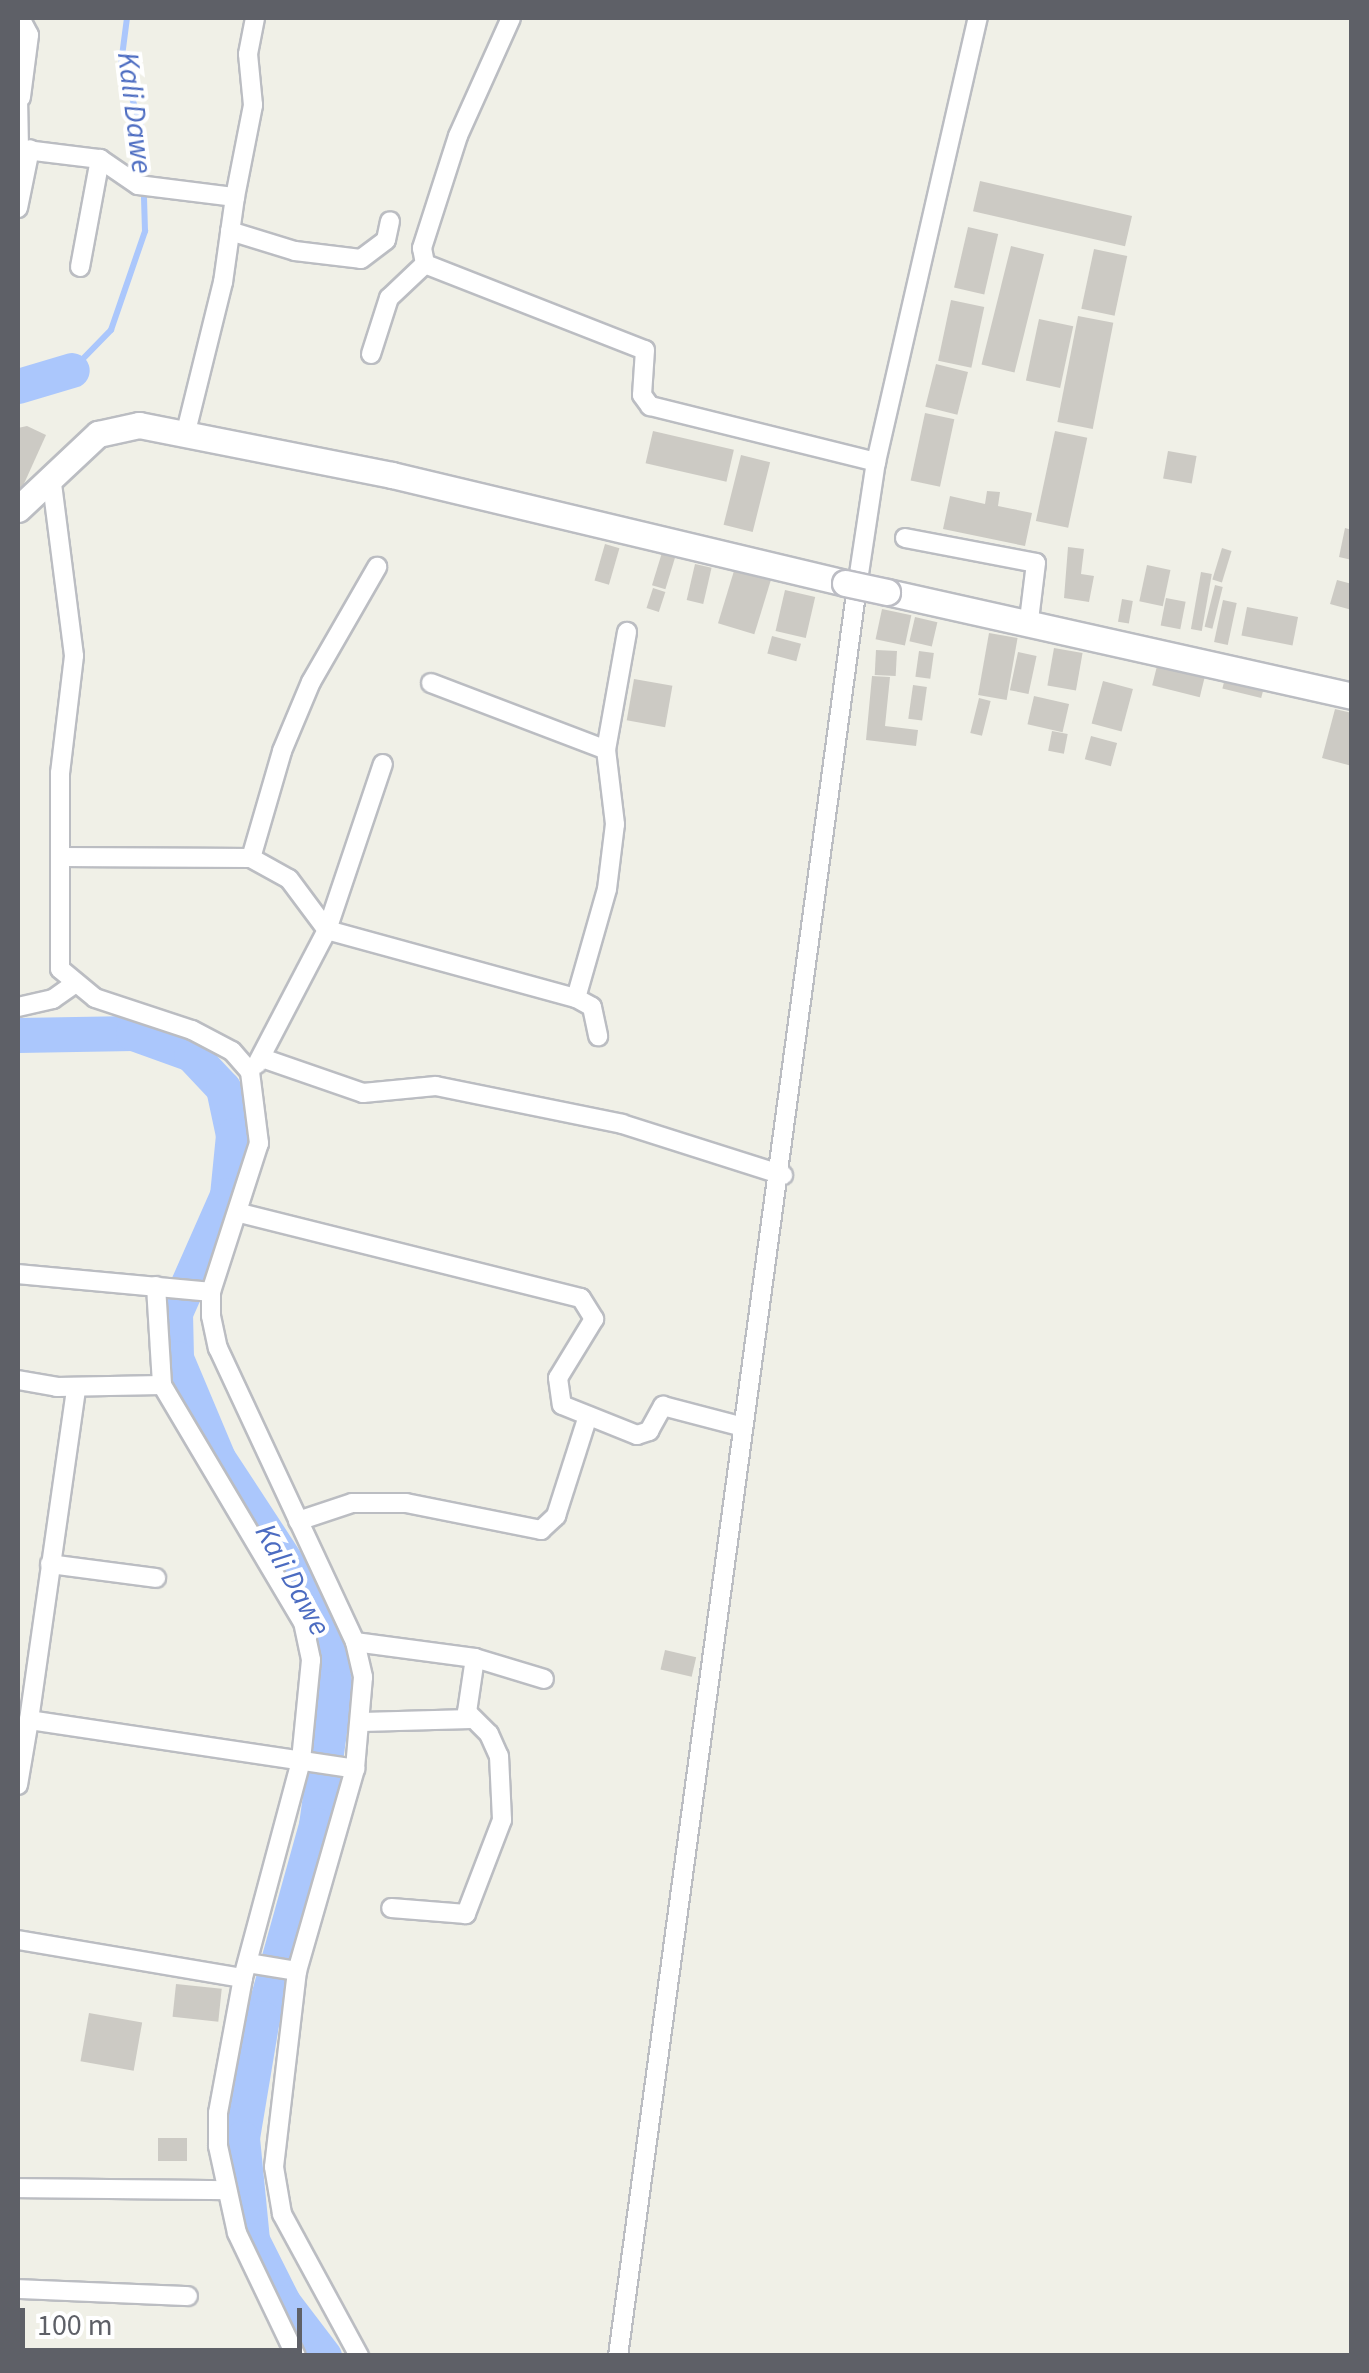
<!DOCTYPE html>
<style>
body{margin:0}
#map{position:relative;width:1369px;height:2373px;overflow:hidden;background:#f0f0e7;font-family:"Source Sans 3",sans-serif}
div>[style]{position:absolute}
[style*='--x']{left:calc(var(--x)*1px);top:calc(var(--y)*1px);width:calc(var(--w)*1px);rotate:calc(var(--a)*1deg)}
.stream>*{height:6px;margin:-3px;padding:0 3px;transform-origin:3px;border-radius:3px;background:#abc7fc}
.river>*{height:35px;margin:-17.5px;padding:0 17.5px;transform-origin:17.5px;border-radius:17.5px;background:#abc7fc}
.building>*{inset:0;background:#cccac4;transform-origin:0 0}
.roads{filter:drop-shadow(2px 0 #bbbdc2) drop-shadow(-2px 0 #bbbdc2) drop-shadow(0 2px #bbbdc2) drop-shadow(0 -2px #bbbdc2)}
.minor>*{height:18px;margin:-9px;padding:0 9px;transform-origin:9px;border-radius:9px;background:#fff}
.secondary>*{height:25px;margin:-12.5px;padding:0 12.5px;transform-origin:12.5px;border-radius:12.5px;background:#fff}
.bridges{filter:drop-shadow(2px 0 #bcbdc4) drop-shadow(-2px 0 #bcbdc4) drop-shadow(0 2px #bcbdc4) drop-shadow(0 -2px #bcbdc4)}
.secondary-bridge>*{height:25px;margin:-12.5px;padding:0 12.5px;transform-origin:12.5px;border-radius:12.5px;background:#fff}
span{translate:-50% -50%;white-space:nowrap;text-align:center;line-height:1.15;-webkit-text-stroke:8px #fff;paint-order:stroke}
.water-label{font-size:30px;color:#4c6cc1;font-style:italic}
.frame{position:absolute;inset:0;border:20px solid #5e6067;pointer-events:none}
.scale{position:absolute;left:20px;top:2308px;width:282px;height:45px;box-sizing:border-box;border:5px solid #5e6067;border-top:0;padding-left:12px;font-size:30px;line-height:35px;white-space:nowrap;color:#5e6067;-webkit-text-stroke:8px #fff;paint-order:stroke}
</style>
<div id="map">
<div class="stream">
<div style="--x:72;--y:370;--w:56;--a:-45.7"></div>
<div style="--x:111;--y:330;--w:105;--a:-71"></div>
<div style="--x:145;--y:231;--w:102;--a:-91.7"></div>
<div style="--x:142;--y:129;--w:68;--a:-107.9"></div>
<div style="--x:121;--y:64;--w:46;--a:-82.6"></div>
</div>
<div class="river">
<div style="--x:18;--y:386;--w:56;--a:-16.5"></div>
<div style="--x:18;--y:1035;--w:115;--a:-1"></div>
<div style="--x:133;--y:1033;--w:62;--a:19.9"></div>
<div style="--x:191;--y:1054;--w:47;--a:46.7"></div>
<div style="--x:223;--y:1088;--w:48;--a:78"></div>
<div style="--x:233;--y:1135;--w:60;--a:95.7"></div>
<div style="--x:227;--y:1195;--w:129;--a:113.8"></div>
<div style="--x:175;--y:1313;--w:45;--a:88.7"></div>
<div style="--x:176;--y:1358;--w:108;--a:67.2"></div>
<div style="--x:218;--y:1458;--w:159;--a:56.8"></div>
<div style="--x:305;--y:1591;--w:51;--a:64.4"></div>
<div style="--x:327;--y:1637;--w:52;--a:81.1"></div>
<div style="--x:335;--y:1688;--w:138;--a:97.9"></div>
<div style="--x:316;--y:1825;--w:200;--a:105.6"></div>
<div style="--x:262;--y:2018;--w:122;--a:99.5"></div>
<div style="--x:242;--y:2138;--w:102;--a:84.4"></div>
<div style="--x:252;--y:2240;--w:69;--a:63.4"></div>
<div style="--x:283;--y:2302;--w:68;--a:52.8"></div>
</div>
<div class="building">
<div style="left:980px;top:181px;width:156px;height:31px;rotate:13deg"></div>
<div style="left:968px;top:227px;width:31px;height:62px;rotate:13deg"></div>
<div style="left:1011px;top:246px;width:34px;height:122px;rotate:14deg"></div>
<div style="left:1094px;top:249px;width:34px;height:61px;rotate:12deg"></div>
<div style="left:951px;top:300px;width:34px;height:62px;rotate:12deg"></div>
<div style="left:1078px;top:316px;width:36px;height:108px;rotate:11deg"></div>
<div style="left:1039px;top:319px;width:35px;height:63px;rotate:12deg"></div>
<div style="left:936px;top:364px;width:33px;height:44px;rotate:14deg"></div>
<div style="left:925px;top:413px;width:30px;height:69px;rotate:12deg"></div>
<div style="clip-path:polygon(27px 426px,46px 435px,18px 497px,18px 428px)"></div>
<div style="left:653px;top:431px;width:83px;height:33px;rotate:13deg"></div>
<div style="left:1055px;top:431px;width:33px;height:92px;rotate:12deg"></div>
<div style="left:1168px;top:451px;width:29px;height:28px;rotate:10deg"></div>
<div style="left:741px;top:455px;width:30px;height:72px;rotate:14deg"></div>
<div style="clip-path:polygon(987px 491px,1000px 492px,998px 506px,1032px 513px,1025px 546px,943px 529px,950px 496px,985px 504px)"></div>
<div style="clip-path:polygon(1345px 528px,1352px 530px,1352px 560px,1339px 557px)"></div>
<div style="left:605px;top:544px;width:15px;height:38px;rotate:16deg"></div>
<div style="left:664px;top:546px;width:14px;height:41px;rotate:17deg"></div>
<div style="clip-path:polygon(1068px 547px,1084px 549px,1081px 574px,1094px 576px,1089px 602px,1064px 598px)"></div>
<div style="left:1222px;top:548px;width:10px;height:33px;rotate:17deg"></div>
<div style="left:737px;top:561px;width:38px;height:65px;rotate:17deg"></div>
<div style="left:695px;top:564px;width:17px;height:37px;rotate:13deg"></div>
<div style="left:1147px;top:565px;width:24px;height:37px;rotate:12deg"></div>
<div style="left:1201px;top:572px;width:11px;height:58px;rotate:10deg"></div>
<div style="clip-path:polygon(1337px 580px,1352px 584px,1352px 610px,1330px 604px)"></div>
<div style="left:1215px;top:585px;width:8px;height:43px;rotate:14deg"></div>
<div style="left:653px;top:588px;width:13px;height:21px;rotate:18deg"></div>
<div style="left:785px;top:590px;width:31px;height:42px;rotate:13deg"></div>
<div style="left:1166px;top:598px;width:20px;height:28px;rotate:11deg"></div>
<div style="left:1122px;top:599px;width:11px;height:23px;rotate:10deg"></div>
<div style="left:1223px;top:600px;width:14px;height:43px;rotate:12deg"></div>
<div style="left:1247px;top:607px;width:52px;height:29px;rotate:11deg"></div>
<div style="left:882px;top:609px;width:30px;height:31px;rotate:12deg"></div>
<div style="left:915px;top:617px;width:23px;height:25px;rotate:13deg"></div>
<div style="left:989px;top:633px;width:29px;height:63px;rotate:10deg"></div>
<div style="left:772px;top:636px;width:30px;height:18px;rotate:15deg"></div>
<div style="left:1054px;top:648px;width:29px;height:38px;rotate:10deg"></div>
<div style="left:876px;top:650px;width:21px;height:25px;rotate:3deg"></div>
<div style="left:919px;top:651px;width:15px;height:26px;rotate:8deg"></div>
<div style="left:1018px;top:652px;width:19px;height:39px;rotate:12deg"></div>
<div style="left:1158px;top:662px;width:49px;height:24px;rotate:14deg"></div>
<div style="left:1227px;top:670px;width:40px;height:19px;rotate:14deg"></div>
<div style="clip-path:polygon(872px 676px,890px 677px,885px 726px,918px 730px,916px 746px,866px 740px)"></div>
<div style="left:634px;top:679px;width:39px;height:42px;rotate:10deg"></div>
<div style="left:1103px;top:681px;width:31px;height:44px;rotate:15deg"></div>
<div style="left:913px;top:685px;width:14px;height:34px;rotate:8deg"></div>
<div style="left:1034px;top:696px;width:36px;height:29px;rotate:13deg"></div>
<div style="left:979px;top:698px;width:12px;height:36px;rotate:14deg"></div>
<div style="clip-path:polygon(1335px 709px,1352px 713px,1352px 766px,1322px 758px)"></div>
<div style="left:1052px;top:731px;width:16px;height:20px;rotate:11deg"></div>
<div style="left:1091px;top:736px;width:27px;height:24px;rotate:15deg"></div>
<div style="left:665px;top:1650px;width:32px;height:20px;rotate:13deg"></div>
<div style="left:176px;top:1984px;width:46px;height:33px;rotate:6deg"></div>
<div style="left:89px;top:2013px;width:54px;height:49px;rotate:10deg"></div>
<div style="left:158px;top:2138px;width:29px;height:23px"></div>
</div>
<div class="roads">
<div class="minor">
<div style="--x:20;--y:18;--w:19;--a:62"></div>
<div style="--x:29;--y:35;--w:63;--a:97.4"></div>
<div style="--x:511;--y:18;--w:129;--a:114.2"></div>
<div style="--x:458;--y:136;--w:118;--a:107.8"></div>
<div style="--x:422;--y:248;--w:16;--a:79"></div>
<div style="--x:425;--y:264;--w:236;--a:21.4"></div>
<div style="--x:645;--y:350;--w:45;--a:93.8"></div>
<div style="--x:642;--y:395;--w:14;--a:54"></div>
<div style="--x:650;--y:406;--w:233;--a:13.9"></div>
<div style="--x:18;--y:97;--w:52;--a:88.9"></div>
<div style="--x:18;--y:149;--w:83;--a:7"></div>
<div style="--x:100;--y:159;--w:46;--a:34.4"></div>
<div style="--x:138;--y:185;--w:98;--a:7.1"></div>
<div style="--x:235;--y:197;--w:86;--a:98"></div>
<div style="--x:223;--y:282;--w:158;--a:103.9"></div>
<div style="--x:235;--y:197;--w:94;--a:-78.9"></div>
<div style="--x:253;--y:105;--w:51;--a:-95.6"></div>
<div style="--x:248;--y:54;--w:37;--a:-79"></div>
<div style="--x:18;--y:208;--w:60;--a:-78.5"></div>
<div style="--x:230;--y:231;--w:68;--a:17.1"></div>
<div style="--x:295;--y:251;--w:66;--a:6.9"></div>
<div style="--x:361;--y:259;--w:31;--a:-37"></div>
<div style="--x:386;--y:240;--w:19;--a:-78"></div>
<div style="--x:80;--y:267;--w:110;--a:-79.5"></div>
<div style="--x:371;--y:354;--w:59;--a:-72.2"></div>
<div style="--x:389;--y:298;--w:50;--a:-43.4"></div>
<div style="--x:51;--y:476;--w:181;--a:82.7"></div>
<div style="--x:74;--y:656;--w:118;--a:96.8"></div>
<div style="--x:60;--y:773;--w:196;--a:90"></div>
<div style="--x:60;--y:969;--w:45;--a:39.6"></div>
<div style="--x:95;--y:998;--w:102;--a:18.3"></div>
<div style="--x:192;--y:1030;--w:45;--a:27.7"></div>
<div style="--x:232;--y:1051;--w:28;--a:49"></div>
<div style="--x:250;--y:1072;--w:72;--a:82.8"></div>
<div style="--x:259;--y:1143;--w:157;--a:107.9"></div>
<div style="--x:211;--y:1292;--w:24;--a:90"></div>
<div style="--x:211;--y:1316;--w:33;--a:78"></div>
<div style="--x:218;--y:1348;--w:324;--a:65"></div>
<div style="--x:355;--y:1642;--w:36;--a:77"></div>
<div style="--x:363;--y:1677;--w:92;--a:95"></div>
<div style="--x:355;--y:1769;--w:210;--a:106"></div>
<div style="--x:297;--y:1971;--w:197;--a:96.7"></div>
<div style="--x:274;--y:2167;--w:48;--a:80.3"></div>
<div style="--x:282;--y:2214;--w:162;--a:61.5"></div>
<div style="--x:905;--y:538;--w:133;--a:10.8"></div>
<div style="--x:1036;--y:563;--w:57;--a:97"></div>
<div style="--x:431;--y:683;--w:187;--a:20.9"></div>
<div style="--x:61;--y:857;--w:190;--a:0.3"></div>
<div style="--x:251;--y:858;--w:43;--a:28.9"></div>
<div style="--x:289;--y:879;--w:64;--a:53.3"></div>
<div style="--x:251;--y:858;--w:111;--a:-73.8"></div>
<div style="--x:282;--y:751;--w:75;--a:-67.2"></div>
<div style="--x:311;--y:682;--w:133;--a:-60.1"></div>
<div style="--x:327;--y:930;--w:175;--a:-71.4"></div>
<div style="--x:576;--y:998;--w:113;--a:-74.1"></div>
<div style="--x:607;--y:889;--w:65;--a:-83"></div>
<div style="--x:615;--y:824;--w:75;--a:-96.9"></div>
<div style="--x:606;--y:750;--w:120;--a:-79.9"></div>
<div style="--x:18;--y:1007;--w:36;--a:-13"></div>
<div style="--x:53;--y:999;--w:24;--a:-35"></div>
<div style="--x:262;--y:1058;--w:107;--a:19.1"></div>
<div style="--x:363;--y:1093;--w:73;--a:-5.5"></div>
<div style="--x:436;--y:1086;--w:190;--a:11.5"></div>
<div style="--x:622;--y:1124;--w:169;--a:17.6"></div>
<div style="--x:257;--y:1064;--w:151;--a:-62.4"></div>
<div style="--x:327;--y:930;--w:258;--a:15.3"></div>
<div style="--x:576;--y:998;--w:18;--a:29"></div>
<div style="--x:592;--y:1007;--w:30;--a:78"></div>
<div style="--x:240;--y:1213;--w:351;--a:14"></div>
<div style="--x:581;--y:1298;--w:25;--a:58"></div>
<div style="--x:594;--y:1319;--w:69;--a:121.4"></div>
<div style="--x:558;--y:1378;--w:27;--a:82"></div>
<div style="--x:562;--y:1405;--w:81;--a:21.8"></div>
<div style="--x:637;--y:1435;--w:13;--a:-18"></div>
<div style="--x:649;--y:1431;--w:29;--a:-61"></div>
<div style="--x:663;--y:1406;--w:83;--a:14.7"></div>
<div style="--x:18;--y:1274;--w:194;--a:5.3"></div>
<div style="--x:156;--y:1286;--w:99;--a:86.5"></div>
<div style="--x:162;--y:1385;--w:276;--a:59.3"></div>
<div style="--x:303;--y:1622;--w:39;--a:78"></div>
<div style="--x:311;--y:1660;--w:101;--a:95.7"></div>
<div style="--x:301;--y:1761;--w:225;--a:105"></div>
<div style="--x:243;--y:1978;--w:137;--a:100.5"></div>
<div style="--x:218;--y:2113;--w:33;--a:90"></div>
<div style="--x:218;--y:2146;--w:89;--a:77.7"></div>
<div style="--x:237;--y:2233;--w:136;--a:64.4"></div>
<div style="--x:18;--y:1380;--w:40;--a:10"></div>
<div style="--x:57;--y:1387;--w:105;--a:-1.1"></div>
<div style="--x:298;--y:1521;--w:57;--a:-18.4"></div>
<div style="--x:352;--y:1503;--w:54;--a:0"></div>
<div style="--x:406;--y:1503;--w:138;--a:11.3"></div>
<div style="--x:541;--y:1530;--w:21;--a:-43"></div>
<div style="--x:556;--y:1516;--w:105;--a:-72.3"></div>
<div style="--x:50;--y:1564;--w:107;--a:7.5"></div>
<div style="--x:355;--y:1642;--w:121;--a:7.6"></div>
<div style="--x:475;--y:1658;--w:55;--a:98.4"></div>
<div style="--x:467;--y:1712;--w:31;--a:45"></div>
<div style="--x:489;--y:1734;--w:24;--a:66"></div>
<div style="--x:499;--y:1756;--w:64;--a:87.3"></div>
<div style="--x:502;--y:1820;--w:101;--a:111"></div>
<div style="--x:466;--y:1914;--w:75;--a:-175.4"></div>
<div style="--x:475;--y:1658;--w:72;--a:16.9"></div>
<div style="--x:29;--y:1720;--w:335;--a:-81.9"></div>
<div style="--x:362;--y:1722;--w:109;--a:-1.6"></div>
<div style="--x:18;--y:1785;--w:66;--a:-80.4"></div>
<div style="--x:29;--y:1720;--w:330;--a:8.5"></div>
<div style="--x:18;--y:1940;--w:228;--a:9.6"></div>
<div style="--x:248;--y:1963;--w:50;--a:9.3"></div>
<div style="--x:18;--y:2188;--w:207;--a:0.6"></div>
<div style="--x:18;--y:2289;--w:170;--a:2.4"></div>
<div style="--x:618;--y:2356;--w:1785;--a:-82.31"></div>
<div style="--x:857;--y:587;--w:126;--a:-81.4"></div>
<div style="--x:876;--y:462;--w:456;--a:-77.1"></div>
</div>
<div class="secondary">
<div style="--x:18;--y:509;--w:110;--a:-43.2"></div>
<div style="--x:98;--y:434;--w:42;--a:-12.4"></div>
<div style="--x:139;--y:425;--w:258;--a:11.2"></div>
<div style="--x:392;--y:475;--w:466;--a:13.4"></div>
<div style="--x:887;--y:592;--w:476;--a:12.6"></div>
</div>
</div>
<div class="bridges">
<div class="secondary-bridge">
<div style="--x:845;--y:583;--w:43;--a:12.1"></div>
</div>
</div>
<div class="water-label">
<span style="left:134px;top:113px;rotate:83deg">Kali Dawe</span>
<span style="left:292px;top:1580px;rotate:61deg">Kali Dawe</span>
</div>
<div class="frame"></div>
<div class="scale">100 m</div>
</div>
